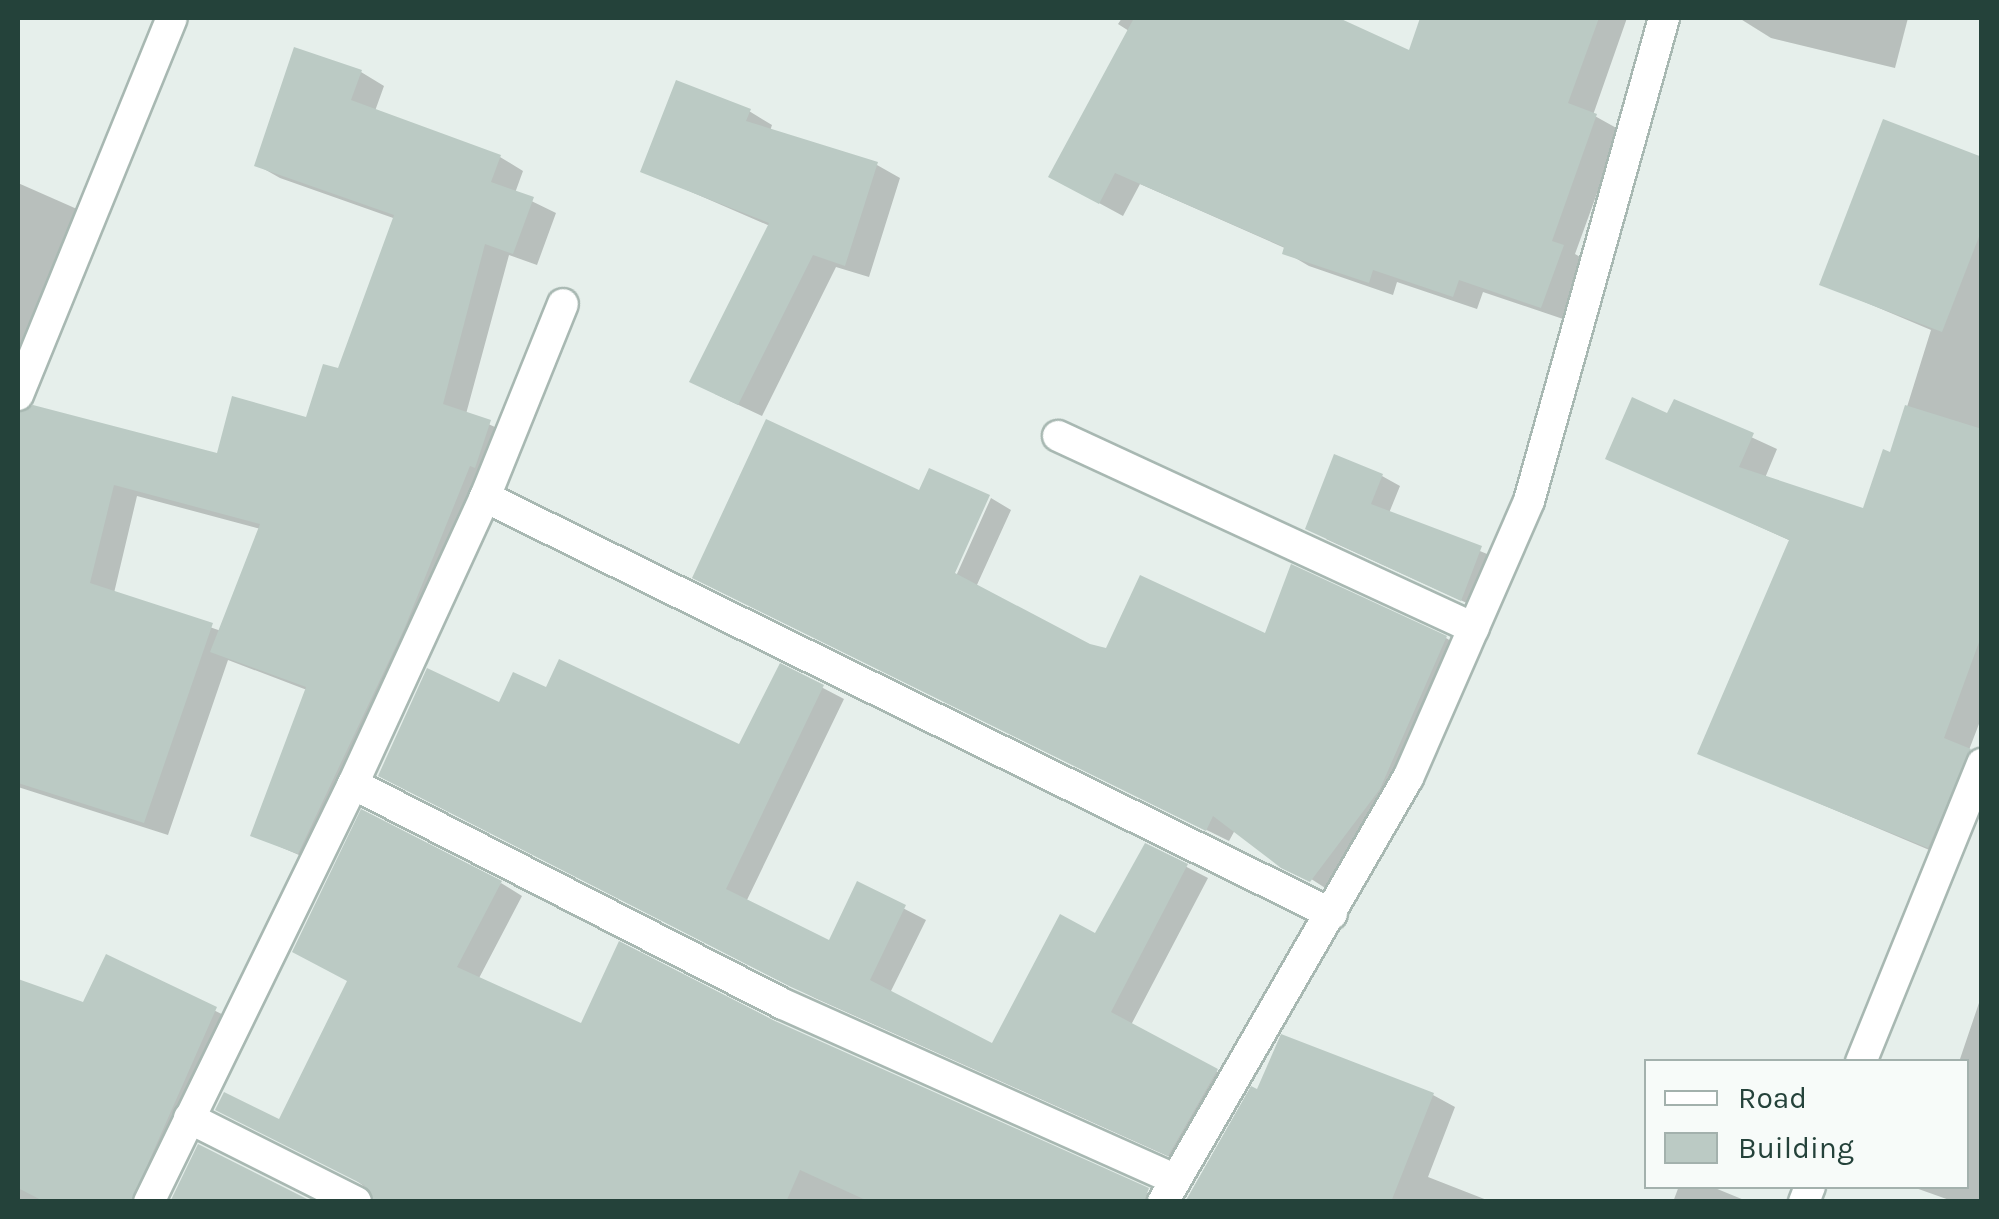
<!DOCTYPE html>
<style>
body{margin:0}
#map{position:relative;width:1999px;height:1219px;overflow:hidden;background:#e6efeb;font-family:Karla,sans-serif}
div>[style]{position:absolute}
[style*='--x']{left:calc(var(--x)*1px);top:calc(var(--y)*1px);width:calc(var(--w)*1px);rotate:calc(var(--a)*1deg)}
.shadow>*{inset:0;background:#0003}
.building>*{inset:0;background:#bbcac4}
.roads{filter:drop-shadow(2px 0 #a8b8b2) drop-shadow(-2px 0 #a8b8b2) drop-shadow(0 2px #a8b8b2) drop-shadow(0 -2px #a8b8b2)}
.minor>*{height:30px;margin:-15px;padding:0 15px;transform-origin:15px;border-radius:15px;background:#fff}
span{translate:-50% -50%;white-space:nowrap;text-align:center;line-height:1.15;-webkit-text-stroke:8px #f7fbf9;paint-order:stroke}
.frame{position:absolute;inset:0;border:20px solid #24423a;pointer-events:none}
.legend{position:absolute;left:1644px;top:1059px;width:325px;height:130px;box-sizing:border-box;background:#f7fbf9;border:2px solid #a3b1ad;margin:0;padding:12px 18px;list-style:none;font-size:30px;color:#24423a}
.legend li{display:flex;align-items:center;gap:20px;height:50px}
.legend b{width:50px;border:2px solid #a3b1ad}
</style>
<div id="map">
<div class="shadow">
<div style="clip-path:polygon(1122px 18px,1333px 18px,1410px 54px,1423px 18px,1627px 18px,1593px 115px,1620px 130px,1575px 254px,1587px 261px,1566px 320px,1483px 292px,1477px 309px,1397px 282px,1393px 295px,1309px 266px,1285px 252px,1287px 249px,1140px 184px,1123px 216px,1075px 190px,1129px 31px,1118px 24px)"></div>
<div style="clip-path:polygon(1739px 18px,1908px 18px,1895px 68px,1771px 38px)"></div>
<div style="clip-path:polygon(evenodd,361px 72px,384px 86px,375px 111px,500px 157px,523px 171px,515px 193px,556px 213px,537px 265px,509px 255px,466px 414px,513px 435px,322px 865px,253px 835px,307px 690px,228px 660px,168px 835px,18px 787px,18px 410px,218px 456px,308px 420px,339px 372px,396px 219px,280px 178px,257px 165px,361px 72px,137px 496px,261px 529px,221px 631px,114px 593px,137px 496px)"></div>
<div style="clip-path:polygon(749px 111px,772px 125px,770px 131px,877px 165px,900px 178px,869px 277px,836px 267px,762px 416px,715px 394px,770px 226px,643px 171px)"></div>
<div style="clip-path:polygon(1982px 160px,1982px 716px,1969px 750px,1982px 758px,1953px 860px,1700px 753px,1791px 541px,1608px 458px,1669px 416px,1675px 402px,1777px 449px,1765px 478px,1865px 511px,1892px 455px,1931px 330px,1822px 284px)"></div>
<div style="clip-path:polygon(18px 183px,86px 213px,18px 403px)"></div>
<div style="clip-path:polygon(1382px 476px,1400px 486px,1389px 513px,1499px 559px,1480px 609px,1326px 539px)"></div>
<div style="clip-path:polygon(991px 498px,1011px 510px,976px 587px,1089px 647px,1107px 651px,1266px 636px,1446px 638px,1468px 651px,1333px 893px,1235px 830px,1229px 841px,718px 590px,952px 585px)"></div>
<div style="clip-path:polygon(781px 666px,844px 699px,746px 902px,830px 943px,858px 885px,926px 920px,890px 993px,993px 1046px,1096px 936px,1146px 846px,1208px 878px,1131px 1025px,1238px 1083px,1190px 1166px,815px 998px,402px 786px,500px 705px,547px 690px,740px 748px)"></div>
<div style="clip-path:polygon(501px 883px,522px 896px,478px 980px,582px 1026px,774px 1023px,1167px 1202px,385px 1202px,280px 1123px)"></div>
<div style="clip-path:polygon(107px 958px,238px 1022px,159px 1202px,18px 1202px,18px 1130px,24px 1118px,18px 1116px,18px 982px,84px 1005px)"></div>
<div style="clip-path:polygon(1981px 997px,1982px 1202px,1955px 1202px,1910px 1186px,1966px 1186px,1966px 1062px,1959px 1062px)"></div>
<div style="clip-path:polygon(1433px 1095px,1455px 1107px,1428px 1177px,1492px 1202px,1188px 1202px)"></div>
<div style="clip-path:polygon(1679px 1186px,1710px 1186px,1749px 1202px,1673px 1202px)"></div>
</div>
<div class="building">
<div style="clip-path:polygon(1134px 18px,1339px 18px,1409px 50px,1420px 18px,1599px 18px,1568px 103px,1597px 114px,1552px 241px,1564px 245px,1541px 308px,1459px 280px,1453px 297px,1373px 270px,1369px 283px,1282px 254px,1284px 247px,1115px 173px,1099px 204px,1048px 177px)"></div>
<div style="clip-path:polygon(294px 47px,362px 70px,351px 100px,501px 155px,491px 182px,534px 197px,513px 254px,485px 244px,443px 404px,491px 420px,475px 468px,470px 466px,405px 627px,298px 854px,250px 836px,306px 687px,210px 652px,260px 524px,114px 485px,90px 583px,213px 623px,144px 823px,18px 783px,18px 413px,33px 405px,217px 453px,232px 396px,306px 417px,323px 364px,338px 368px,394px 215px,254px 166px)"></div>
<div style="clip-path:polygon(676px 80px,751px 109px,746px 121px,878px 162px,845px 266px,813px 255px,738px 405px,689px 382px,769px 223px,640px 172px)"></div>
<div style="clip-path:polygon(1883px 119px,1982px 157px,1982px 229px,1942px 332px,1819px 285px)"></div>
<div style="clip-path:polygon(1632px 397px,1667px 413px,1674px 399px,1754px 433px,1739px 467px,1863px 508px,1883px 449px,1890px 452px,1905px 405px,1982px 429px,1982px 634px,1944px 738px,1971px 749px,1928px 848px,1697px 754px,1789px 540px,1605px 459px)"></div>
<div style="clip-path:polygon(766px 419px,919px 490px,929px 468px,990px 495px,955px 573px,1090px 644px,1106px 648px,1140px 575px,1265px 633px,1291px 564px,1447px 636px,1380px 789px,1310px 882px,1281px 868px,1213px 816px,1206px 831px,692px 578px)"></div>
<div style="clip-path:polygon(1334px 454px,1383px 474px,1371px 504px,1482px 546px,1461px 601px,1305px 529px)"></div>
<div style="clip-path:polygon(559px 659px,739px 744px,780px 663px,824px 685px,726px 889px,829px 940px,857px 881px,906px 905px,870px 980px,992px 1043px,1060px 914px,1095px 933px,1145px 843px,1188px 864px,1111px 1012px,1218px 1069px,1168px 1156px,791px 987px,378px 776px,427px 668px,499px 702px,513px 672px,546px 687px)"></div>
<div style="clip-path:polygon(361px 809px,502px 881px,457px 967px,581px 1023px,619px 941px,775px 1021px,1149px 1188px,1144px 1202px,870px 1202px,800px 1170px,786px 1202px,375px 1202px,364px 1185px,215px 1110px,224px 1092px,279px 1119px,347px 981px,292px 952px)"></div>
<div style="clip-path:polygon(106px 954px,217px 1007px,131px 1202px,45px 1202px,18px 1188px,18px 979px,83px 1002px)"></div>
<div style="clip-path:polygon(1281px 1034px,1434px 1093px,1391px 1202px,1185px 1202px,1251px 1086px,1257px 1089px)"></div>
<div style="clip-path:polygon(198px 1144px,313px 1202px,170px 1202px)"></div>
</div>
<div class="roads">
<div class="minor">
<div style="--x:18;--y:395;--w:407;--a:-67.8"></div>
<div style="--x:1058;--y:436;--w:458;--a:24.8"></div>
<div style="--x:485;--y:497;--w:944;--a:26.21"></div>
<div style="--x:353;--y:784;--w:483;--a:27.1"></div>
<div style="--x:783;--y:1004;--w:428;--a:24.1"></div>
<div style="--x:1861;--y:1062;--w:322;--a:-67.9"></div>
<div style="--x:189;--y:1118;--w:187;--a:26.7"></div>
<div style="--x:149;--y:1202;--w:465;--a:-64"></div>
<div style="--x:353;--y:784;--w:316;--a:-65.3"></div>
<div style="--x:485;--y:497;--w:208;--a:-68"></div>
<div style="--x:1163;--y:1202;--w:490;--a:-60"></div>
<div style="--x:1408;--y:778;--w:302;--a:-66.4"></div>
<div style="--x:1529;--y:501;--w:502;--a:-74.38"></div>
<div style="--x:1804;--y:1202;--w:17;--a:-69"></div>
</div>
</div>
<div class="frame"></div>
<ul class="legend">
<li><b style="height:12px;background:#fff"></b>Road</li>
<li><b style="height:28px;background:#bbcac4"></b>Building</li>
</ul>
</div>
